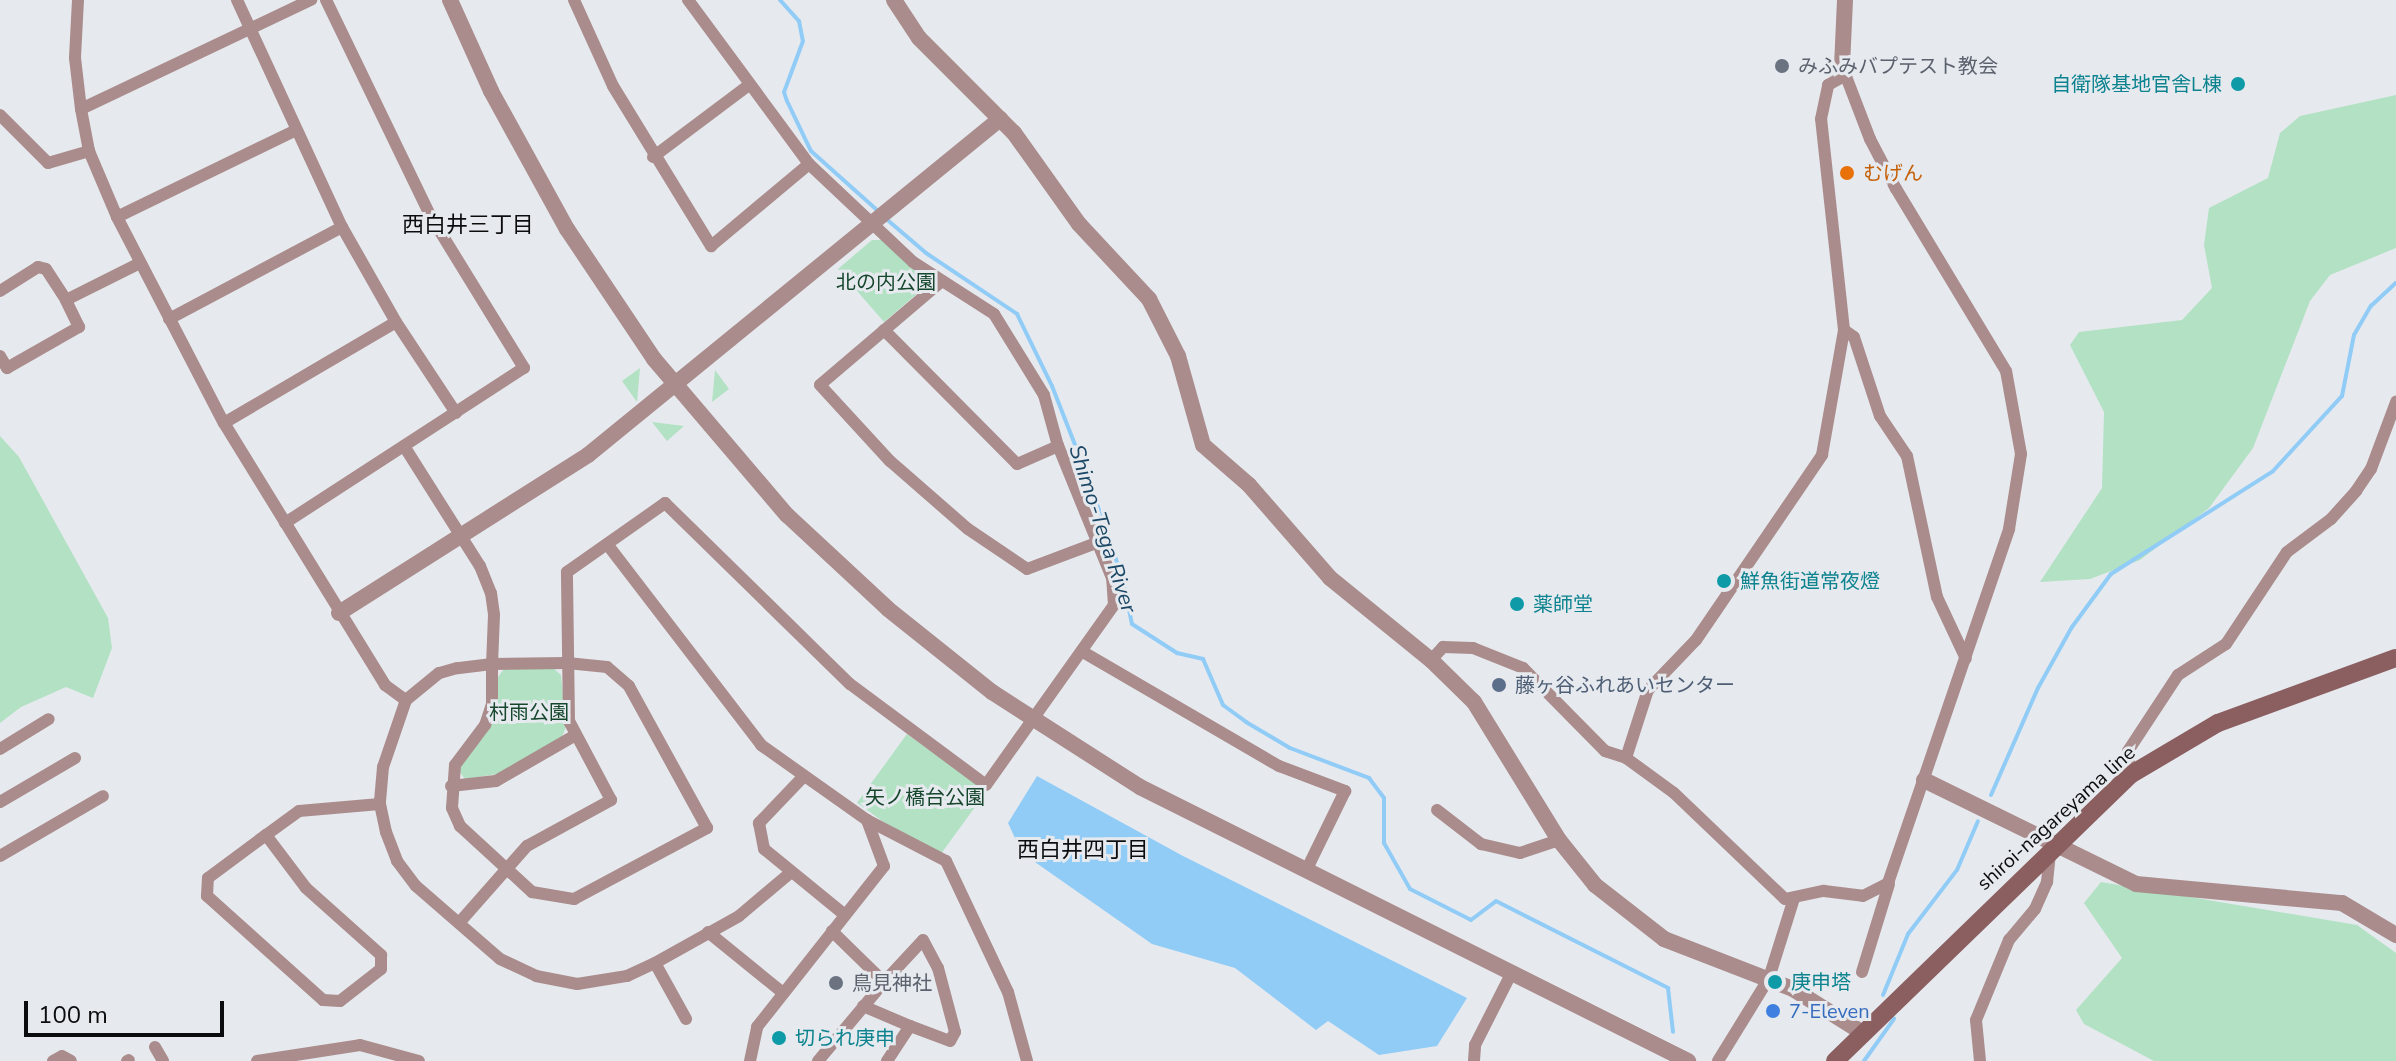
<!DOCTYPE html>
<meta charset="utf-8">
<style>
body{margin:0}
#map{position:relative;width:2396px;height:1061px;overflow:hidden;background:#e6eaef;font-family:"Nunito Sans","Noto Sans JP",sans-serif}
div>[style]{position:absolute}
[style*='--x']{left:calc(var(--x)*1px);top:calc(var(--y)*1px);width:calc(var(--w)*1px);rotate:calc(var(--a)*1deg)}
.green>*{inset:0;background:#b2e1c3;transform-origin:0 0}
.water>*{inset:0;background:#91ccf7}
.stream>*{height:4px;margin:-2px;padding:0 2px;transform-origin:2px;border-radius:2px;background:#91ccf7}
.minor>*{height:12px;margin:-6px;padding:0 6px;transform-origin:6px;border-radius:6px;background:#ab8c8c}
.tertiary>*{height:16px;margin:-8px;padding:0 8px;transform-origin:8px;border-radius:8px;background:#ab8c8c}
.secondary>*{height:18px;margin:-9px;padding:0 9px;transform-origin:9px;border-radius:9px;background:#8b5e60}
.dots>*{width:22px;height:22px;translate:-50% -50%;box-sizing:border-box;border:4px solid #e6eaef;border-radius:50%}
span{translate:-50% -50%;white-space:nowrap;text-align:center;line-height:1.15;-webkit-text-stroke:6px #e6eaef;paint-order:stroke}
.worship-label{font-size:20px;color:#5b616d}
.left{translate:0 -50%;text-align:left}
.culture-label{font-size:20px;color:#0d838f}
.right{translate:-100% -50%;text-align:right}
.food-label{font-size:20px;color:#c56008}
.park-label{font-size:20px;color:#16472d}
.service-label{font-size:20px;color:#4e5e75}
.street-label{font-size:20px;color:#0b0c0e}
.shop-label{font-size:20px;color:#366cbe}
.neighbourhood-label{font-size:22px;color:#0b0c0e}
.water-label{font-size:22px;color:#1b4765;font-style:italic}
.scale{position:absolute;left:24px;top:1001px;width:200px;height:36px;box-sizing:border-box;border:4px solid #0b0c0e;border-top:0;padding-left:10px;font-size:24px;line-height:28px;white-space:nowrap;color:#0b0c0e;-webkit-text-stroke:6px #e6eaef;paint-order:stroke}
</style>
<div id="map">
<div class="green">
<div style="clip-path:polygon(2396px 95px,2396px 248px,2330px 275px,2310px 301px,2253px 448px,2209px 508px,2140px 560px,2090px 579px,2040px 582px,2102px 488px,2104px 412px,2070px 345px,2079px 332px,2182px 320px,2212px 288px,2204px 245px,2209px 208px,2268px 178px,2280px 133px,2300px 116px)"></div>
<div style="clip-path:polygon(872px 240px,883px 240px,926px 276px,926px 286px,884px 322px,838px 269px)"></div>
<div style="clip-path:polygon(640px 368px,637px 402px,622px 381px)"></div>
<div style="clip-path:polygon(715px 370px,729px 389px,712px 402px)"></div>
<div style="clip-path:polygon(652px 422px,684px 426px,667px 441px)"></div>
<div style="clip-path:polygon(0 436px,19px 457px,108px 618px,112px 648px,93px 698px,66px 687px,21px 707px,0 723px)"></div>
<div style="clip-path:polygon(552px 667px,561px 675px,566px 727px,562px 737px,497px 774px,465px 779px,457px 769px,494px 713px,498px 677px,504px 669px)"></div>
<div style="left:907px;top:734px;width:98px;height:85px;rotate:36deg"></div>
<div style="clip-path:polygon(2101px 882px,2357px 925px,2396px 953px,2396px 1061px,2154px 1061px,2084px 1024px,2076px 1010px,2122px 958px,2084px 903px)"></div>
</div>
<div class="water">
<div style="clip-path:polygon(1037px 776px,1183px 856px,1467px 998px,1437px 1046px,1379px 1055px,1328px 1021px,1316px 1030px,1235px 968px,1152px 944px,1022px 853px,1008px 823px)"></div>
</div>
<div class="stream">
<div style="--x:780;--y:0;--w:28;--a:48"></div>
<div style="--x:799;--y:21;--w:20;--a:79"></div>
<div style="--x:803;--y:41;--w:54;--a:110.4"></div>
<div style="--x:784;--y:92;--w:9;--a:72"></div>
<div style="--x:787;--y:101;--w:55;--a:64.4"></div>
<div style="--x:811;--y:151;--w:90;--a:41.8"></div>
<div style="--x:884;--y:217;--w:55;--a:40.6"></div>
<div style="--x:926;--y:253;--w:110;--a:33.8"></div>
<div style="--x:1017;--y:314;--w:80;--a:64.1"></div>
<div style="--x:1052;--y:386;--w:99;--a:68.6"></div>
<div style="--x:1088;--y:478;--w:105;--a:71"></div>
<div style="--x:1122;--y:577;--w:48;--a:78"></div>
<div style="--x:1132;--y:624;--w:54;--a:32.8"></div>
<div style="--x:1177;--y:653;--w:27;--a:13"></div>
<div style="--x:1203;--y:659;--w:50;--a:66.5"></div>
<div style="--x:1223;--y:705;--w:29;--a:36"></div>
<div style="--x:1246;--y:722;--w:51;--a:30.6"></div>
<div style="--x:1290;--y:748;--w:85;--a:20.8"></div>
<div style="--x:1369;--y:778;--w:25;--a:53"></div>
<div style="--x:1384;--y:798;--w:45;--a:90"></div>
<div style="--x:1384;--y:843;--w:53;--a:60.5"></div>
<div style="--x:1410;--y:889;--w:68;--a:26.9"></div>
<div style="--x:1471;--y:920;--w:31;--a:-37"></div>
<div style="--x:1496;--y:901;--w:193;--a:26.8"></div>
<div style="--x:1668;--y:988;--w:44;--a:83.5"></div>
<div style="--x:1991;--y:795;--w:117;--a:-66.3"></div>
<div style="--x:2038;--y:688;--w:70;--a:-60.9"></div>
<div style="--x:2072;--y:627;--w:66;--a:-53.7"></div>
<div style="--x:2111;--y:574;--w:192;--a:-32.4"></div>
<div style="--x:2273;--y:471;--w:102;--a:-47.4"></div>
<div style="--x:2342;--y:396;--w:62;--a:-78.9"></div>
<div style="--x:2354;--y:335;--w:34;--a:-60"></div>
<div style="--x:2371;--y:306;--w:34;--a:-43"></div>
<div style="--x:1883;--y:995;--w:66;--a:-67.7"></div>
<div style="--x:1908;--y:934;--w:81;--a:-52.6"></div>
<div style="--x:1957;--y:870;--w:53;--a:-66.8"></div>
<div style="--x:1864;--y:1061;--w:52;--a:-54.5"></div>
</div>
<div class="minor">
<div style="--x:78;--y:0;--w:58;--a:93"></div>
<div style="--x:75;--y:58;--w:51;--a:83.3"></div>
<div style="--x:81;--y:109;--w:43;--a:79.2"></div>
<div style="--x:89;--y:151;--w:72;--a:67"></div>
<div style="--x:117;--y:217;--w:232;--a:62.6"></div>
<div style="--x:224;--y:423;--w:308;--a:58.4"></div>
<div style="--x:385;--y:685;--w:26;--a:36"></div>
<div style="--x:237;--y:0;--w:250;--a:65.2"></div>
<div style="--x:342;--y:227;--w:109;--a:60.4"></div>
<div style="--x:396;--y:322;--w:109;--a:56.6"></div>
<div style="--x:574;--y:0;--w:94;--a:65.6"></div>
<div style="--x:613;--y:86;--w:188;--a:58.5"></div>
<div style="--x:711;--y:246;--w:128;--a:-39.9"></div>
<div style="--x:81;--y:109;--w:255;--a:-25.4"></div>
<div style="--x:0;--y:115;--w:68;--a:45"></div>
<div style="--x:48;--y:163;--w:43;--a:-16.3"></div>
<div style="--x:653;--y:157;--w:120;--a:-36.9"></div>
<div style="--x:117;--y:217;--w:199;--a:-25.9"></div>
<div style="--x:942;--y:281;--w:160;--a:139.6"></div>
<div style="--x:820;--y:385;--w:103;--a:47.4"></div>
<div style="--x:890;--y:461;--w:103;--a:41.1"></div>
<div style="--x:968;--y:529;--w:71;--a:34.1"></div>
<div style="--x:1027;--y:569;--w:77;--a:-20.6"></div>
<div style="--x:0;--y:291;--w:45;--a:-32.3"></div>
<div style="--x:38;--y:267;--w:8;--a:14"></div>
<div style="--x:46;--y:269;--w:37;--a:57"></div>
<div style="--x:66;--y:300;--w:83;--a:-26.6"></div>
<div style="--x:169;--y:319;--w:196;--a:-28"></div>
<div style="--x:884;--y:330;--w:189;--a:45.2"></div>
<div style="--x:1017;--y:464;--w:45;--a:-23.7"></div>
<div style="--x:1844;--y:330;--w:12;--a:35"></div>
<div style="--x:1854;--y:337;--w:83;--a:71.8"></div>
<div style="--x:1880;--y:416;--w:48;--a:56"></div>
<div style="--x:1907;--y:456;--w:144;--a:78"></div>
<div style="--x:1937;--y:597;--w:68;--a:64.9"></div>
<div style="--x:0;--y:356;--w:14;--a:60"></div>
<div style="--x:7;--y:368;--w:83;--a:-29.7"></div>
<div style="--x:79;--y:327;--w:30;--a:-116"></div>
<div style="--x:224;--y:423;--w:199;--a:-30.4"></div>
<div style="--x:404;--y:446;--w:142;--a:57.7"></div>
<div style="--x:480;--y:566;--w:29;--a:68"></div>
<div style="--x:491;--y:593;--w:22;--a:82"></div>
<div style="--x:494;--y:615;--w:49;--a:92.3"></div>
<div style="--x:492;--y:664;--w:40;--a:90"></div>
<div style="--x:492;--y:704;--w:22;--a:108"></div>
<div style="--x:485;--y:725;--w:50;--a:126.9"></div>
<div style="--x:455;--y:765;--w:43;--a:94"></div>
<div style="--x:452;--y:808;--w:20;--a:66"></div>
<div style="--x:460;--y:826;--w:98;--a:42.5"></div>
<div style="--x:532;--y:892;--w:43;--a:9.5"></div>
<div style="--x:574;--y:899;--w:151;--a:-28.1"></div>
<div style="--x:707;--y:828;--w:162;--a:-118.8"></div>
<div style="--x:629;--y:686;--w:29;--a:-139"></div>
<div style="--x:607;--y:667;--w:40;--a:-174.3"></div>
<div style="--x:567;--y:663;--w:75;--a:179.2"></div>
<div style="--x:492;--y:664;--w:35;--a:173"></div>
<div style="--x:457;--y:668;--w:19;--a:164"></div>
<div style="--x:439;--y:673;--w:43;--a:140.7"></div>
<div style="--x:406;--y:700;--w:71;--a:108.9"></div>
<div style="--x:383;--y:767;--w:37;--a:95"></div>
<div style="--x:380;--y:804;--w:29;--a:78"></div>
<div style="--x:386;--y:832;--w:31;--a:69"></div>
<div style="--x:397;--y:861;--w:31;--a:53"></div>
<div style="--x:416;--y:886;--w:111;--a:41"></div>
<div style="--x:500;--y:959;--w:40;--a:25"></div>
<div style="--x:536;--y:976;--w:42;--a:11"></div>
<div style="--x:577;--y:984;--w:51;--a:-9.1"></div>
<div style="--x:627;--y:976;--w:31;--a:-25"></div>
<div style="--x:655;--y:963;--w:96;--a:-29.2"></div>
<div style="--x:739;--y:916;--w:67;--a:-40.1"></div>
<div style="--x:285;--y:523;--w:285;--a:-33"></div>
<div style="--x:524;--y:368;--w:180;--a:-121.6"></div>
<div style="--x:430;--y:215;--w:239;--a:-115.8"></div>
<div style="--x:607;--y:544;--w:253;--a:52.5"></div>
<div style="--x:761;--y:745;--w:130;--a:35.3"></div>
<div style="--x:867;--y:820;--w:89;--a:27.4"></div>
<div style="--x:946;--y:861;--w:145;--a:64.7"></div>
<div style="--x:1008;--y:992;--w:72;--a:74.6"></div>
<div style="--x:1083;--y:652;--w:227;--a:30.2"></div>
<div style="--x:1279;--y:766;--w:71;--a:20.7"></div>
<div style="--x:1345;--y:791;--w:89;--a:116"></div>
<div style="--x:1431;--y:660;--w:18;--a:-47"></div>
<div style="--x:1443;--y:647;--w:30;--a:2"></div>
<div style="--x:1473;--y:648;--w:54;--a:21.8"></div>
<div style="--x:1523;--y:668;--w:117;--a:45.3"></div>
<div style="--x:1605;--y:751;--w:22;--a:18"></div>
<div style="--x:1626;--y:758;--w:59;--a:36.1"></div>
<div style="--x:1674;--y:793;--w:153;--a:43.7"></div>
<div style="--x:1785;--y:899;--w:40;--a:-12"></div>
<div style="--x:1824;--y:891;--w:39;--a:7"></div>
<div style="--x:1863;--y:896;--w:28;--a:-27"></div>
<div style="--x:1888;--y:883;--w:374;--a:-71.1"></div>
<div style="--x:2009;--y:529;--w:76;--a:-80.9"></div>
<div style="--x:2021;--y:454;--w:84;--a:-100.2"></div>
<div style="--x:2006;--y:371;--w:213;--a:-121.1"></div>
<div style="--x:1896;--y:189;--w:56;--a:-117.5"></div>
<div style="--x:1870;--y:139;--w:78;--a:-111"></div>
<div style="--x:0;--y:749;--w:57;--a:-31.5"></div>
<div style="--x:1626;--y:758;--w:71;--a:-72.1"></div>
<div style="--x:1648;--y:690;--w:69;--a:-46.2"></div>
<div style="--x:1696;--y:640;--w:224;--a:-55.7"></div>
<div style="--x:1822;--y:455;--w:127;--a:-80"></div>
<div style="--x:1844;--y:330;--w:212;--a:-96.2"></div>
<div style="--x:1821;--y:119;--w:35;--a:-78"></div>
<div style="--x:1828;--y:85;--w:21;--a:-29"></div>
<div style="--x:2130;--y:775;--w:24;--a:-95"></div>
<div style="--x:2128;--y:751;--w:91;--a:-56.7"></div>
<div style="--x:2178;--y:675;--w:57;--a:-32.9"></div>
<div style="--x:2226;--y:644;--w:110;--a:-56.5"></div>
<div style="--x:2287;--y:552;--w:55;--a:-36.9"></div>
<div style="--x:2331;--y:519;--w:38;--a:-48"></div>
<div style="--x:2356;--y:491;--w:27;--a:-56"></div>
<div style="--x:2371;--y:469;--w:72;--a:-69.5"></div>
<div style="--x:803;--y:777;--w:64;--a:133.7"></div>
<div style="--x:759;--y:823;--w:26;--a:79"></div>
<div style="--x:764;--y:849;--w:104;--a:39.2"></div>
<div style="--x:451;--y:786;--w:45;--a:-6.3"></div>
<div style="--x:496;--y:781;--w:90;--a:-30"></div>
<div style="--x:0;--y:802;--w:87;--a:-30.4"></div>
<div style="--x:1437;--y:810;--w:56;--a:37.7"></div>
<div style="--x:1481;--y:844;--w:40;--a:13"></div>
<div style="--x:1520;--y:853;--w:41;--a:-18.4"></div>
<div style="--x:266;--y:835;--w:66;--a:53"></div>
<div style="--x:306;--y:888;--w:101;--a:41.8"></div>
<div style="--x:381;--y:955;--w:14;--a:90"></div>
<div style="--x:381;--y:969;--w:52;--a:142"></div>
<div style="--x:340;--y:1001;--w:17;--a:-177"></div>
<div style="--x:323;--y:1000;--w:156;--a:-138.1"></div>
<div style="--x:207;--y:896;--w:18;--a:-87"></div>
<div style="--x:208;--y:878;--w:72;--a:-36.6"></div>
<div style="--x:266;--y:835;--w:41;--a:-36"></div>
<div style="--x:299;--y:811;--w:81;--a:-4.9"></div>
<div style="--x:0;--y:856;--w:119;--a:-30.2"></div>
<div style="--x:459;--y:923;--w:103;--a:-48.6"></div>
<div style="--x:527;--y:846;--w:96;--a:-28.7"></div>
<div style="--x:611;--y:800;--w:89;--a:-118"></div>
<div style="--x:569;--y:721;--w:149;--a:-90.8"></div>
<div style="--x:567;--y:572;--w:120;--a:-35.1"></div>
<div style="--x:665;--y:503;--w:259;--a:44.4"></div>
<div style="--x:850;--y:684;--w:169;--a:36.6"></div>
<div style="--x:986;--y:785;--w:221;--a:-54.6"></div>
<div style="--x:1114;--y:605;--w:27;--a:-94"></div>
<div style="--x:1112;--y:578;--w:143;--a:-112.2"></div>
<div style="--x:1058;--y:446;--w:53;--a:-105.4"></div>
<div style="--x:1044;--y:395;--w:95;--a:-121.7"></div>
<div style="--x:994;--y:314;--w:96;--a:-147.3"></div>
<div style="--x:913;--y:262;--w:143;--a:-136.7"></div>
<div style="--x:809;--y:164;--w:204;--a:-126.4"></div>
<div style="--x:708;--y:932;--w:97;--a:39.1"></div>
<div style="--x:655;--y:963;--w:64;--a:61"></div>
<div style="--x:1862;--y:972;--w:92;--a:-72.9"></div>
<div style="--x:884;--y:982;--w:57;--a:-47.1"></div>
<div style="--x:923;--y:940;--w:32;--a:62"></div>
<div style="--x:938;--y:968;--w:66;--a:75.1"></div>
<div style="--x:955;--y:1032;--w:10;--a:119"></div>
<div style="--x:950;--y:1041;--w:43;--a:-159.4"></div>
<div style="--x:910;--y:1026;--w:42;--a:123.3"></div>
<div style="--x:863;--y:1006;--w:51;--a:23.1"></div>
<div style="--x:155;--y:1047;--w:16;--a:60"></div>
<div style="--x:53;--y:1061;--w:10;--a:-29"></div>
<div style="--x:62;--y:1056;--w:10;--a:29"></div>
<div style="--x:127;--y:1061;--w:2;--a:-27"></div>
<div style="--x:257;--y:1061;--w:104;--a:-8.8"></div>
<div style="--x:360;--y:1045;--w:61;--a:15.2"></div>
<div style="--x:750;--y:1061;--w:35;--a:-78"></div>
<div style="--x:757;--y:1027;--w:205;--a:-51.7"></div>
<div style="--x:884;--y:866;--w:49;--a:-110.3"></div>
<div style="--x:818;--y:1061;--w:103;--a:-50.1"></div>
<div style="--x:884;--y:982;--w:73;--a:-135.6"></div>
<div style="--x:1474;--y:1061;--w:16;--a:-86"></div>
<div style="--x:1475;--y:1045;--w:80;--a:-63.1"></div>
<div style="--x:1718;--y:1061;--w:97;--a:-58.4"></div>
<div style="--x:1769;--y:978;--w:84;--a:-72.6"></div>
<div style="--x:1980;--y:1061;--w:41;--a:-95.6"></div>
<div style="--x:1976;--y:1020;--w:87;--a:-67.6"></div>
<div style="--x:2009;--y:940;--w:40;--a:-50"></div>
<div style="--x:2035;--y:909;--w:30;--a:-66"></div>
<div style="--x:2047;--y:882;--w:30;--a:-84"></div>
</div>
<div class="tertiary">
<div style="--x:450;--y:0;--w:100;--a:65.7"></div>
<div style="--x:491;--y:91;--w:158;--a:61.2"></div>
<div style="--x:567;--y:229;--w:156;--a:56.2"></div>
<div style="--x:654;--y:359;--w:205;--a:49.6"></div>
<div style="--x:787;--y:515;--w:138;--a:42.9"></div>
<div style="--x:888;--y:609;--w:133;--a:38.6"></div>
<div style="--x:992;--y:692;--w:176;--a:32.7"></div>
<div style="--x:1140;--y:787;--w:613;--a:26.57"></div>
<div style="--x:894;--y:0;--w:45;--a:56.7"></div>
<div style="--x:919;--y:38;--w:134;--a:45"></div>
<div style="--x:1014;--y:133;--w:112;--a:54.5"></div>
<div style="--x:1079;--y:224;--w:103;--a:47"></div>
<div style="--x:1149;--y:299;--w:64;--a:63"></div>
<div style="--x:1178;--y:356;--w:92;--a:74.3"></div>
<div style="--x:1203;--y:445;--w:61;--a:41"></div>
<div style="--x:1249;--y:485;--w:123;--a:48.9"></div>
<div style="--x:1330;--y:578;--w:130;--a:39.1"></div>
<div style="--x:1431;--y:660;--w:60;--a:44.3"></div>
<div style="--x:1474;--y:702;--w:162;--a:58.4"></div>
<div style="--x:1559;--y:840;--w:58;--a:51.3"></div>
<div style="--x:1595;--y:885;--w:88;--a:38"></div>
<div style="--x:1664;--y:939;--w:138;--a:21.2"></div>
<div style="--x:1793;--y:989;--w:83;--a:32.2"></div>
<div style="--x:1842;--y:66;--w:66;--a:-87.4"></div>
<div style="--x:339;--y:613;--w:295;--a:-32.4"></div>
<div style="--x:588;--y:455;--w:532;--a:-39.2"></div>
<div style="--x:1924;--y:780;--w:236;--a:26.1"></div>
<div style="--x:2136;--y:884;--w:207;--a:5.3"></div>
<div style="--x:2342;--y:903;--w:63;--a:30.7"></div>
</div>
<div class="secondary">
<div style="--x:1835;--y:1061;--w:411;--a:-44.1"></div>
<div style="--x:2130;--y:775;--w:102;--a:-30.6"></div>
<div style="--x:2218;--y:723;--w:189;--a:-20.1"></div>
</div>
<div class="dots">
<div style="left:1782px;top:66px;background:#6b7280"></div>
<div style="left:2238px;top:84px;background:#0f9aa8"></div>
<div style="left:1847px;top:173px;background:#e8710a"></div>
<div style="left:1724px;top:581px;background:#0f9aa8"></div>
<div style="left:1517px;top:604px;background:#0f9aa8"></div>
<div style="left:1499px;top:685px;background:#5c6f8a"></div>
<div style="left:1775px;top:982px;background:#0f9aa8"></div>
<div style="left:836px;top:983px;background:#6b7280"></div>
<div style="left:1773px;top:1011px;background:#3f7fe0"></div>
<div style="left:779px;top:1038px;background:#0f9aa8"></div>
</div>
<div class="worship-label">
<span class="left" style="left:1798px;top:66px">みふみバプテスト教会</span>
<span class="left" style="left:852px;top:983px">鳥見神社</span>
</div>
<div class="culture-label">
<span class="right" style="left:2222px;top:84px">自衛隊基地官舎L棟</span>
<span class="left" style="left:1740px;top:581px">鮮魚街道常夜燈</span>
<span class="left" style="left:1533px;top:604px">薬師堂</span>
<span class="left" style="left:1791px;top:982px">庚申塔</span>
<span class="left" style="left:795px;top:1038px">切られ庚申</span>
</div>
<div class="food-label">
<span class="left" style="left:1863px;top:173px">むげん</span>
</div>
<div class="park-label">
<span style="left:886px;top:282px">北の内公園</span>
<span style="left:529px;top:712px">村雨公園</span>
<span style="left:925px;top:797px">矢ノ橋台公園</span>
</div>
<div class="service-label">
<span class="left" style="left:1515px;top:685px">藤ヶ谷ふれあいセンター</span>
</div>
<div class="street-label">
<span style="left:2056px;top:818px;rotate:-42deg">shiroi-nagareyama line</span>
</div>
<div class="shop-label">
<span class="left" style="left:1789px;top:1011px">7-Eleven</span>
</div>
<div class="neighbourhood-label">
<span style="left:468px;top:226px">西白井三丁目</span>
<span style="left:1083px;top:851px">西白井四丁目</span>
</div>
<div class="water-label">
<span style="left:1102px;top:529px;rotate:72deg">Shimo-Tega River</span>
</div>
<div class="scale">100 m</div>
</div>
